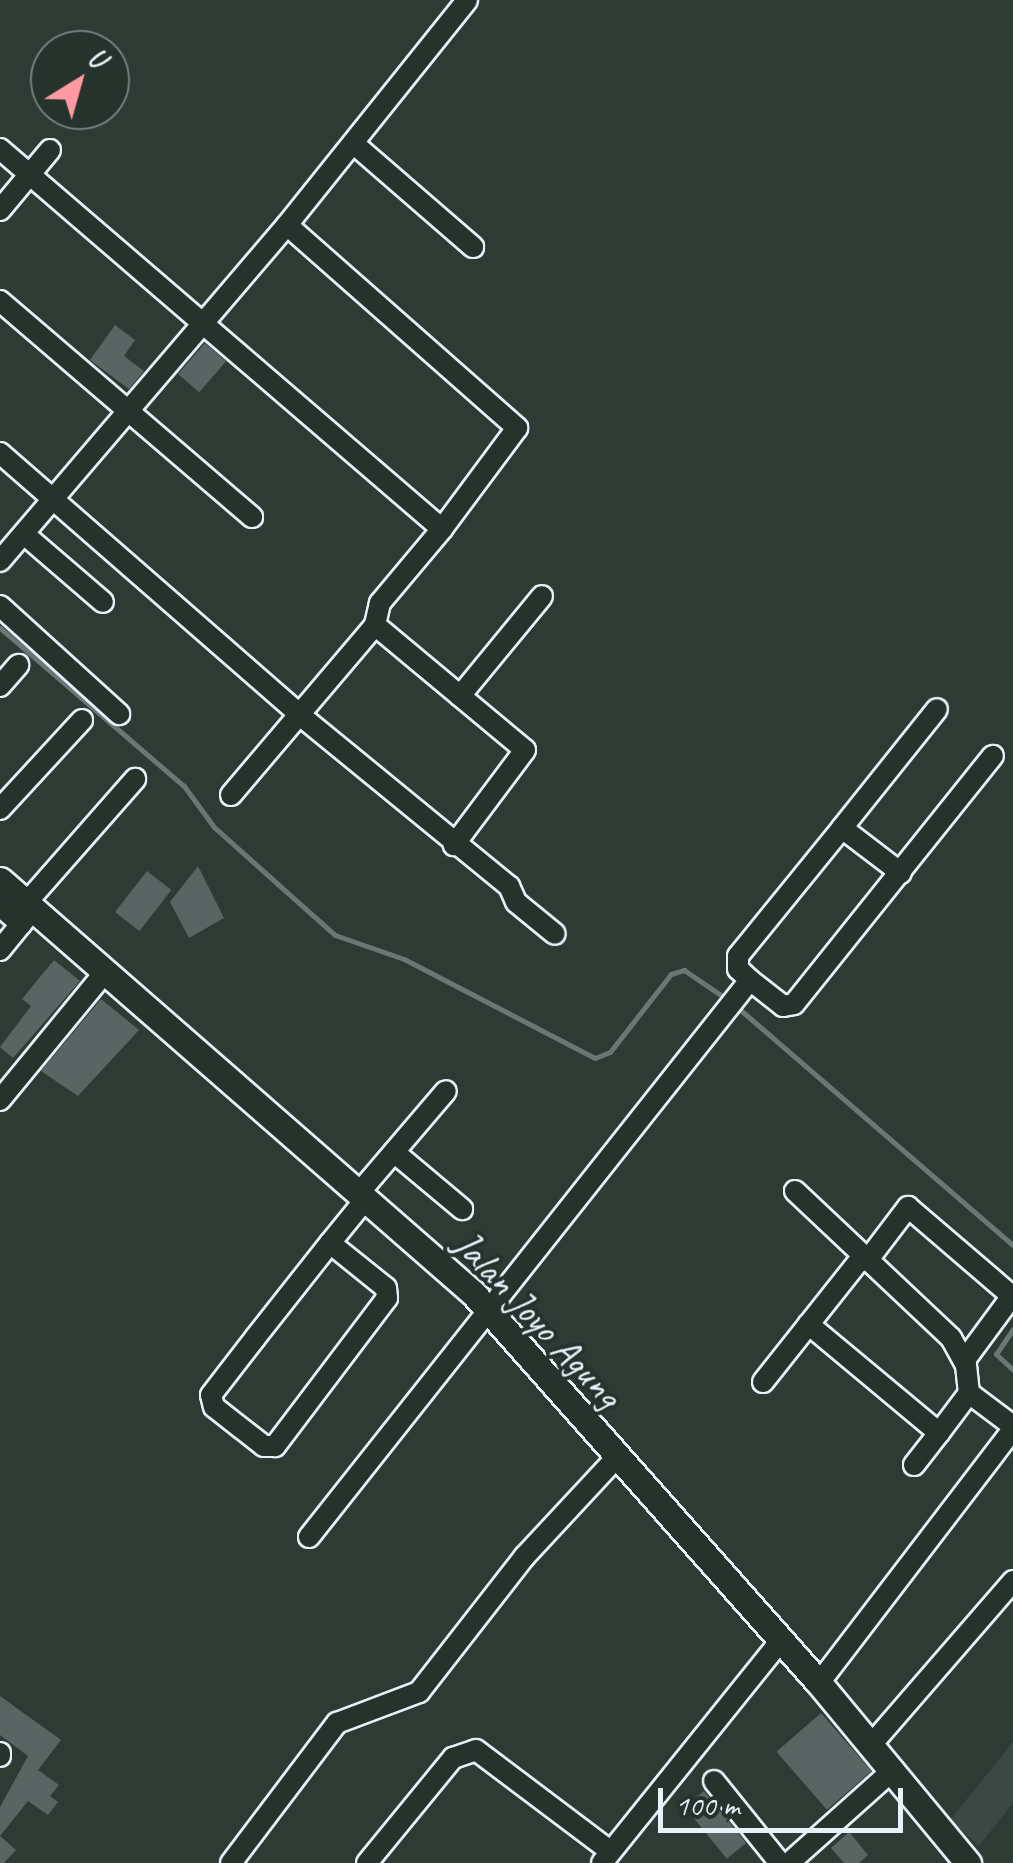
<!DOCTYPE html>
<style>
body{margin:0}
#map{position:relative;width:1013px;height:1863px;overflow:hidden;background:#2e3b35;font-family:Caveat,sans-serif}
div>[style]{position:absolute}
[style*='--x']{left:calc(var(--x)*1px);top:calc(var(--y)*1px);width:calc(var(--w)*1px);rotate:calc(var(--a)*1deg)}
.built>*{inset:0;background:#3b4843}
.stream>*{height:5px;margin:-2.5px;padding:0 2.5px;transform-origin:2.5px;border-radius:2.5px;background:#6b7775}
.building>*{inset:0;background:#596563;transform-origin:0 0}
.roads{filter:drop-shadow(2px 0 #e8f1f8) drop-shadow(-2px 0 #e8f1f8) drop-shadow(0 2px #e8f1f8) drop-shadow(0 -2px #e8f1f8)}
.minor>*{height:20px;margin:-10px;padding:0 10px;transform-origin:10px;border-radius:10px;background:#26332d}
.major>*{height:25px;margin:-12.5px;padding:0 12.5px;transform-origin:12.5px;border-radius:12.5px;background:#26332d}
span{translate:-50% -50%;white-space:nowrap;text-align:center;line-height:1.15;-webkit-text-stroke:8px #26332d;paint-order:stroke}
.street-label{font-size:40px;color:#e8f1f8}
.north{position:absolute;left:30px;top:30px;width:100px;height:100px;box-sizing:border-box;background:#26332d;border:2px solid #747f7e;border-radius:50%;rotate:37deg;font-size:28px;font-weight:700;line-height:40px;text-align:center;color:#e8f1f8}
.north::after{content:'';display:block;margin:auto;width:35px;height:45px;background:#ff9aa2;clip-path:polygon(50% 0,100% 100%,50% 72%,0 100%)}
.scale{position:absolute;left:658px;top:1788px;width:245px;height:45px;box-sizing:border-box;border:5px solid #e8f1f8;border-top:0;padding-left:12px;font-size:30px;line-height:35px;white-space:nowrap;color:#e8f1f8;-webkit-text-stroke:8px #26332d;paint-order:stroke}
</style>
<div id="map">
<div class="built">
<div style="clip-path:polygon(1013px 1742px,1013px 1803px,979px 1846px,950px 1820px)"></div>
</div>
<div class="stream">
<div style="--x:0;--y:628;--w:243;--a:40.7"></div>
<div style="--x:184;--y:786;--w:51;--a:53.8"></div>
<div style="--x:214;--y:827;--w:162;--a:41.8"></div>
<div style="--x:335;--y:935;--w:73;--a:19.2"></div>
<div style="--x:404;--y:959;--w:215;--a:27.4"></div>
<div style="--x:595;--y:1058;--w:16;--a:-22"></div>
<div style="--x:610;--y:1052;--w:99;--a:-52"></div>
<div style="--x:671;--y:974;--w:14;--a:-17"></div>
<div style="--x:684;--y:970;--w:53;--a:34.3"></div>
<div style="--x:737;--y:1007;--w:364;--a:40.8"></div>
<div style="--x:1013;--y:1329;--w:30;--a:124"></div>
<div style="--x:996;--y:1354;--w:23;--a:43"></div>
</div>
<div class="building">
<div style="clip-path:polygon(115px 325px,135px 340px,124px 356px,144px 371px,129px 389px,90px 360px)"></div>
<div style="left:205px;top:343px;width:28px;height:41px;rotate:41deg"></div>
<div style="clip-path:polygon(198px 866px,224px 918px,189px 938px,170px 902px)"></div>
<div style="left:147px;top:871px;width:31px;height:52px;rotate:38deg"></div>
<div style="clip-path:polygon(54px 960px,80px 981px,13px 1058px,0 1047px,31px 1006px,22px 999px)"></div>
<div style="clip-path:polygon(101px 999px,139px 1030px,78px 1096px,41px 1071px)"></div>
<div style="clip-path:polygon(0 1696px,61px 1740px,38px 1770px,59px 1785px,50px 1796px,58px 1802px,48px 1815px,28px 1801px,0 1836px,16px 1850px,4px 1863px,0 1863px,0 1807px,28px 1756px,0 1735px)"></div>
<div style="left:821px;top:1713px;width:77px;height:59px;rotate:49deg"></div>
<div style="left:704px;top:1791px;width:67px;height:25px;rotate:51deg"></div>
<div style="clip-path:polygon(849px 1832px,868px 1855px,859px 1863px,844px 1863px,831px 1848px)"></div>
</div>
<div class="roads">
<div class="minor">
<div style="--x:353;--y:143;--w:159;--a:40.9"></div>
<div style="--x:0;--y:149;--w:583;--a:40.69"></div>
<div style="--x:442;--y:529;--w:97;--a:130"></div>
<div style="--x:380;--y:603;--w:23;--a:103"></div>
<div style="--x:375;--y:625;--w:195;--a:39.8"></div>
<div style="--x:525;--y:750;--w:119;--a:126.8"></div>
<div style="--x:0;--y:210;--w:78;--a:-50.2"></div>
<div style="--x:287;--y:225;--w:307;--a:41.4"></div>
<div style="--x:517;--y:428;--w:126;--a:126.6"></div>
<div style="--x:0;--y:301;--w:332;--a:40.6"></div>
<div style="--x:0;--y:453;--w:400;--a:41.1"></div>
<div style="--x:301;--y:716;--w:269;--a:39.3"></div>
<div style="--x:509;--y:886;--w:17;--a:66"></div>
<div style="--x:516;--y:902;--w:50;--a:39.4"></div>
<div style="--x:24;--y:534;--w:104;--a:40.7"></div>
<div style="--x:0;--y:561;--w:442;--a:-49.5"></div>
<div style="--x:287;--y:225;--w:288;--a:-51.3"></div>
<div style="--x:0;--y:606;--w:161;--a:42.2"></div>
<div style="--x:0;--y:686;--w:28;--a:-49"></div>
<div style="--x:460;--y:696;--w:129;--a:-50.6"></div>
<div style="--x:231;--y:795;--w:223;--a:-49.7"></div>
<div style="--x:0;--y:809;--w:121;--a:-47.3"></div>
<div style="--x:842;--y:828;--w:152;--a:-51.4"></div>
<div style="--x:27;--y:902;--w:164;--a:-48.7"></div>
<div style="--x:0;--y:906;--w:28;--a:41"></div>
<div style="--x:21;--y:924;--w:20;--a:-49"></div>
<div style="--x:0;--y:950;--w:33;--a:-51"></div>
<div style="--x:750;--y:980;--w:42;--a:38.2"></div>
<div style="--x:783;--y:1006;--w:11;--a:-10"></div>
<div style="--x:794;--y:1004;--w:318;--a:-51.3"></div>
<div style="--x:0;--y:1100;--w:167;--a:-50.6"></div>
<div style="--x:394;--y:1152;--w:89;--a:40"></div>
<div style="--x:795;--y:1191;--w:214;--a:43.3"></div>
<div style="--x:951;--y:1338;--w:31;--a:61"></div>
<div style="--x:966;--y:1365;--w:28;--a:84"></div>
<div style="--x:969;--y:1393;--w:50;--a:126.9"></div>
<div style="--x:939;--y:1433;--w:170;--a:-140.2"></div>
<div style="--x:358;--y:1194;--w:135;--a:-49.5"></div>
<div style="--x:330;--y:1243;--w:72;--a:38.8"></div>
<div style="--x:386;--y:1288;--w:10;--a:84"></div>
<div style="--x:387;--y:1298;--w:186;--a:127.1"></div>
<div style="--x:275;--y:1446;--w:11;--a:180"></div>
<div style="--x:264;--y:1446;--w:63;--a:-142"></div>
<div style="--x:214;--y:1407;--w:12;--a:-104"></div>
<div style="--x:211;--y:1395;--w:72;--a:-52.3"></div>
<div style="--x:255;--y:1338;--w:121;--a:-51.7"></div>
<div style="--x:330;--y:1243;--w:55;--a:-50.9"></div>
<div style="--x:867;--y:1261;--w:68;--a:-52.8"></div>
<div style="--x:908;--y:1207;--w:137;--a:40.6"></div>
<div style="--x:1012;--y:1296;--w:81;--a:126.4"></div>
<div style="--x:763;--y:1382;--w:159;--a:-51.6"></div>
<div style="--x:969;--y:1393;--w:55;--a:36.9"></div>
<div style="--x:914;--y:1465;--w:41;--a:-52"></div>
<div style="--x:309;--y:1537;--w:710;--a:-51.63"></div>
<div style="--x:750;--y:980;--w:16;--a:-137"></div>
<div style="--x:738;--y:969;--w:13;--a:-90"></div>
<div style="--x:738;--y:956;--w:165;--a:-50.9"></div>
<div style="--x:842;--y:828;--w:74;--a:37.3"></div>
<div style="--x:819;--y:1683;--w:320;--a:-52.6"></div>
<div style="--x:871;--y:1745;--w:217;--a:-49.1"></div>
<div style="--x:0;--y:1753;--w:3;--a:90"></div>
<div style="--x:714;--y:1781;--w:105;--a:51.2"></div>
<div style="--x:231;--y:1863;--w:176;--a:-52.9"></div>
<div style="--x:337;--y:1723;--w:88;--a:-20.7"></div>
<div style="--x:419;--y:1692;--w:172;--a:-52.1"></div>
<div style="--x:525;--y:1556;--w:132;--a:-47.1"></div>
<div style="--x:367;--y:1863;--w:136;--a:-50.7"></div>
<div style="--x:453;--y:1758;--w:24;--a:-19"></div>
<div style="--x:476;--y:1750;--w:168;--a:37"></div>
<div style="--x:602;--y:1863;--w:286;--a:-51.2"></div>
<div style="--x:789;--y:1863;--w:140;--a:-41.8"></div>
</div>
<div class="major">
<div style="--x:0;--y:880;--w:628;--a:41.13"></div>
<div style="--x:473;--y:1293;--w:521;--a:48.42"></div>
<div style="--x:819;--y:1683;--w:234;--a:50.4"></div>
</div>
</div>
<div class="street-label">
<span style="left:538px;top:1319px;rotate:47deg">Jalan Joyo Agung</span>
</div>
<div class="north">U</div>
<div class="scale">100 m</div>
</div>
